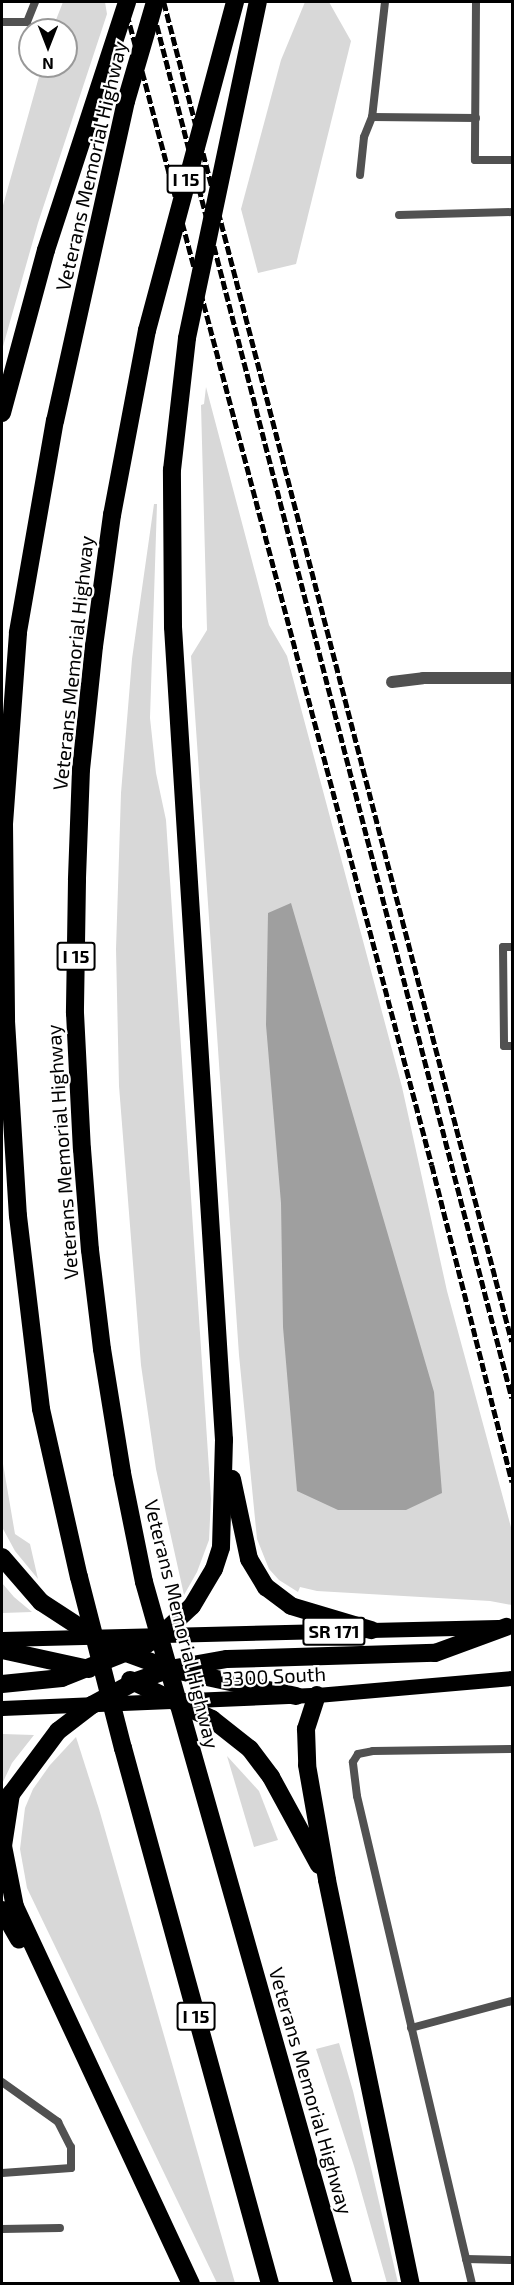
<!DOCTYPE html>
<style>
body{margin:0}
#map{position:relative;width:514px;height:2285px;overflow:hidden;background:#fff;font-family:"Exo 2",sans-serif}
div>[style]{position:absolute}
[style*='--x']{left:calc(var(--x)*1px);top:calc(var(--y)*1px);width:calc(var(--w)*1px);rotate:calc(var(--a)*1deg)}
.green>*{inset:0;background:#d8d8d8}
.water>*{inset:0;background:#9f9f9f}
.service>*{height:8px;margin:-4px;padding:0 4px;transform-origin:4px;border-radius:4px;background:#515151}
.minor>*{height:12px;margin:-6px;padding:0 6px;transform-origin:6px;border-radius:6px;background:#515151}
.primary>*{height:15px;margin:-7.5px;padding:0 7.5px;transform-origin:7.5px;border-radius:7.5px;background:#000}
.motorway>*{height:18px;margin:-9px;padding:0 9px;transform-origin:9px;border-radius:9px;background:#000}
.rail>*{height:4.5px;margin-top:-2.25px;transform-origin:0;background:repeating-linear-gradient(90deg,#000 0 9px,transparent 0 12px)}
span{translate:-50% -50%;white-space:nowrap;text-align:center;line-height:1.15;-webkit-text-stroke:4.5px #fff;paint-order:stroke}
.shield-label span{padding:2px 4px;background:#fff;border:2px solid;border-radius:4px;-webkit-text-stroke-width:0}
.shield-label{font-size:18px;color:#000;font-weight:700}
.street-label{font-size:20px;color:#000}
.frame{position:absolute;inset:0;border:3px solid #000;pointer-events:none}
.north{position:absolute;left:18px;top:18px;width:60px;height:60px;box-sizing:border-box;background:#fff;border:2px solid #999;border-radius:50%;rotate:180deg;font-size:16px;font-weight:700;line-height:24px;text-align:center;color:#000}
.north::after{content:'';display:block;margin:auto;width:21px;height:27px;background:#000;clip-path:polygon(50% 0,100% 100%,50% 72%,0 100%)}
</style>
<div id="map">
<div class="green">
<div style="clip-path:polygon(63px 2px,105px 2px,107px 14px,38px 223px,2px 350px,2px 209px,42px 66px,66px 66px,66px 30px,52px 30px)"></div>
<div style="clip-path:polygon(305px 2px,329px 2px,351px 41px,296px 264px,258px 273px,241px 209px,281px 60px)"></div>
<div style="clip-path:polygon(206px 387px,269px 625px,287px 656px,402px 1087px,447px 1291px,512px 1531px,512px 1605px,490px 1601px,317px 1591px,300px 1587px,298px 1592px,279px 1580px,269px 1569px,257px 1539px,239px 1355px,191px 656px,207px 630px,201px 405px,204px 404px)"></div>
<div style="clip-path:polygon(154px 504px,157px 504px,150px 718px,156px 773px,166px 820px,211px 1499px,209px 1540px,197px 1572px,184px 1595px,156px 1469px,141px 1365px,119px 1086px,116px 949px,121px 793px,132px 659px)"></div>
<div style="clip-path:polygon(2px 1458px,15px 1534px,30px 1544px,38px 1579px,15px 1551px,2px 1527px)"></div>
<div style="clip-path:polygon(2px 1583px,14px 1597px,32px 1612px,2px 1613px)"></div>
<div style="clip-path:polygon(2px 1734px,34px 1735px,12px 1763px,2px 1784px)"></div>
<div style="clip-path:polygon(76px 1737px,99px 1809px,235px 2283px,217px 2283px,27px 1888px,20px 1849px,25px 1808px,33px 1789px,50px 1765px)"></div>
<div style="clip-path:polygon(227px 1756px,259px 1791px,278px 1840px,254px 1847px)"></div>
<div style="clip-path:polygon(339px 2043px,353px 2091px,398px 2283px,387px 2283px,354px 2166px,316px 2049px)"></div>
</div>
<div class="water">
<div style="clip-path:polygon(291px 903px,434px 1392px,442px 1493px,406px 1510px,338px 1510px,297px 1491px,283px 1327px,281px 1203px,266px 1025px,268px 913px)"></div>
</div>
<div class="service">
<div style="--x:385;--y:2;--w:116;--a:96.4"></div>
<div style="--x:372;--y:117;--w:104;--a:0.6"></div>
<div style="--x:476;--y:2;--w:158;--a:90.4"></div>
<div style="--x:475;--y:160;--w:37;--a:0"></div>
<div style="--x:2;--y:22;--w:25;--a:0"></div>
<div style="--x:27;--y:22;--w:22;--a:-68"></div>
<div style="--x:360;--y:175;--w:38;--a:-84"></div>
<div style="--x:364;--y:137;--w:22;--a:-68"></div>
<div style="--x:399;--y:215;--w:113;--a:-1.5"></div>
<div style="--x:512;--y:947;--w:9;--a:180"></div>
<div style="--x:503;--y:947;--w:99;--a:89.4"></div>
<div style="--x:504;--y:1046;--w:8;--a:0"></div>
<div style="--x:411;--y:2028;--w:105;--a:-15"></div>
<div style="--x:2;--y:2082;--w:69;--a:35.5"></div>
<div style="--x:58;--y:2122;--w:28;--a:63"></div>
<div style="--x:71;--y:2147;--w:21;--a:90"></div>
<div style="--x:71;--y:2168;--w:69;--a:175.9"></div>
<div style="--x:2;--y:2229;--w:58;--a:-1"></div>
<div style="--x:466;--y:2259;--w:46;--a:1.2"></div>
<div style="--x:472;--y:2284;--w:501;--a:-103.26"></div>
<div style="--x:357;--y:1796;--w:34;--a:-97"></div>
<div style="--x:353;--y:1762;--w:9;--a:-58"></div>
<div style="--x:358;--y:1754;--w:15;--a:-11"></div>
<div style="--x:373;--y:1751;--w:139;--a:-0.8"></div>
</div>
<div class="minor">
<div style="--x:392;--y:682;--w:31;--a:-7"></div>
<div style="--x:423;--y:678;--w:89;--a:0"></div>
</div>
<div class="primary">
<div style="--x:2;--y:1639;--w:496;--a:-1.4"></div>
<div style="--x:2;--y:1708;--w:315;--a:-2.4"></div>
<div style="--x:317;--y:1695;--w:196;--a:-5"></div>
</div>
<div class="motorway">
<div style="--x:155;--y:2;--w:103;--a:106.3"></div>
<div style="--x:126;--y:101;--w:327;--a:102.5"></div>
<div style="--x:55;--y:420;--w:216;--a:99.9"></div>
<div style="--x:18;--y:633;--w:192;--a:94.2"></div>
<div style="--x:4;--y:824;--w:197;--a:89.4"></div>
<div style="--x:6;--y:1021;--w:195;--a:86.5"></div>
<div style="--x:18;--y:1216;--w:194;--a:83.2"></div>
<div style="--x:41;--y:1409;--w:172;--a:77.3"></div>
<div style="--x:79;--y:1577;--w:177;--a:75.6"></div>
<div style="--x:123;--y:1748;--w:556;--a:74.66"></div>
<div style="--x:235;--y:2;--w:340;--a:105"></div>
<div style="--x:147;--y:330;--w:188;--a:100.7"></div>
<div style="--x:112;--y:515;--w:132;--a:97.8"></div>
<div style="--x:94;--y:646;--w:124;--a:96"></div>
<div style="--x:81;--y:769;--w:111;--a:92.1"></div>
<div style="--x:77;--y:880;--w:133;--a:90.9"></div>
<div style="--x:75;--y:1013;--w:136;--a:87.1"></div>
<div style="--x:82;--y:1149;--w:101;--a:85.5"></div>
<div style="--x:90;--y:1250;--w:100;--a:83.1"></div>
<div style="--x:102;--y:1349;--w:126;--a:80.8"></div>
<div style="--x:122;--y:1473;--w:111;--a:78.6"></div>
<div style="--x:144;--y:1582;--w:730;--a:74.17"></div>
<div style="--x:2;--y:413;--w:169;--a:-74.9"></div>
<div style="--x:46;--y:250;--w:261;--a:-71.9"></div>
<div style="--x:232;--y:1479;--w:82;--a:78"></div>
<div style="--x:249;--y:1559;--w:33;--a:59"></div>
<div style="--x:266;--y:1587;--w:31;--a:37"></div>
<div style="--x:291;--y:1606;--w:84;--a:16.7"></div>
<div style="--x:2;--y:1557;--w:60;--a:49.1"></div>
<div style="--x:41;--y:1602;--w:82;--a:33.1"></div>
<div style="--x:110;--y:1647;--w:64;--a:20.1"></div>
<div style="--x:170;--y:1669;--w:129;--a:12.1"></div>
<div style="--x:2;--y:1650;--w:89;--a:12.3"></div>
<div style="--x:130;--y:1680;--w:91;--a:25.4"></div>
<div style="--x:212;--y:1719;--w:48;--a:38.3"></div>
<div style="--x:250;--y:1749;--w:35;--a:53"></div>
<div style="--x:271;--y:1777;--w:100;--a:61.4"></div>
<div style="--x:2;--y:1684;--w:60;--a:-5.7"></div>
<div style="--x:62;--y:1678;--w:92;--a:-21.8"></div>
<div style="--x:147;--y:1644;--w:17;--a:-33"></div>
<div style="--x:161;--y:1635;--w:42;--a:-43.1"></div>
<div style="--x:192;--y:1606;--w:43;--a:-59.3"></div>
<div style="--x:214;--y:1569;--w:23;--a:-72"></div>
<div style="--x:221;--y:1547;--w:107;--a:-88.4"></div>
<div style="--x:224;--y:1440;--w:815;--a:-93.59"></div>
<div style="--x:173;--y:627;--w:157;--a:-90.4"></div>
<div style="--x:172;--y:470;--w:133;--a:-83.5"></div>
<div style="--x:187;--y:338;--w:343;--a:-78.1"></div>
<div style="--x:317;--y:1695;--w:36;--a:108"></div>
<div style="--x:306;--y:1729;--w:36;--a:88"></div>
<div style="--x:307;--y:1765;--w:117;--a:80.1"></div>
<div style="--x:327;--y:1880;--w:413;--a:78.3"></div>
<div style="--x:2;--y:1910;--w:34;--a:60"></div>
<div style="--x:191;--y:2284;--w:416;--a:-115"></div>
<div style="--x:15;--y:1907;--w:62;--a:-101.1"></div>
<div style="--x:3;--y:1846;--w:53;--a:-81.3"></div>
<div style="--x:11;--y:1794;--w:79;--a:-53.3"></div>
<div style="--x:58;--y:1731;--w:43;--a:-37.4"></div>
<div style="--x:92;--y:1705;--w:50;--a:-28.6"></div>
<div style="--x:136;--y:1681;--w:36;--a:-19"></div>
<div style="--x:170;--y:1669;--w:58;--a:-10"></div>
<div style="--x:227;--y:1659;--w:208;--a:-1.7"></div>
<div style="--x:435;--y:1653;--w:76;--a:-20.1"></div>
</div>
<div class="rail">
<div style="--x:124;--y:2;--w:1203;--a:75.17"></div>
<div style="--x:432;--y:1165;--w:327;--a:75.8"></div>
<div style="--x:151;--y:2;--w:1442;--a:75.5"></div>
<div style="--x:164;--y:2;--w:1384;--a:75.44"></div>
</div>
<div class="shield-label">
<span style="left:186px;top:179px">I 15</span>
<span style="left:76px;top:956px">I 15</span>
<span style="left:334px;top:1631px">SR 171</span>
<span style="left:196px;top:2016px">I 15</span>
</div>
<div class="street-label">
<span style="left:91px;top:166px;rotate:-77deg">Veterans Memorial Highway</span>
<span style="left:73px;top:663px;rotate:-84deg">Veterans Memorial Highway</span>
<span style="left:62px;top:1152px;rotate:-94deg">Veterans Memorial Highway</span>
<span style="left:182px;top:1624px;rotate:76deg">Veterans Memorial Highway</span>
<span style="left:274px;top:1676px;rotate:-3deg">3300 South</span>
<span style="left:311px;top:2091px;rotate:74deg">Veterans Memorial Highway</span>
</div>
<div class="frame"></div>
<div class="north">N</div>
</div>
